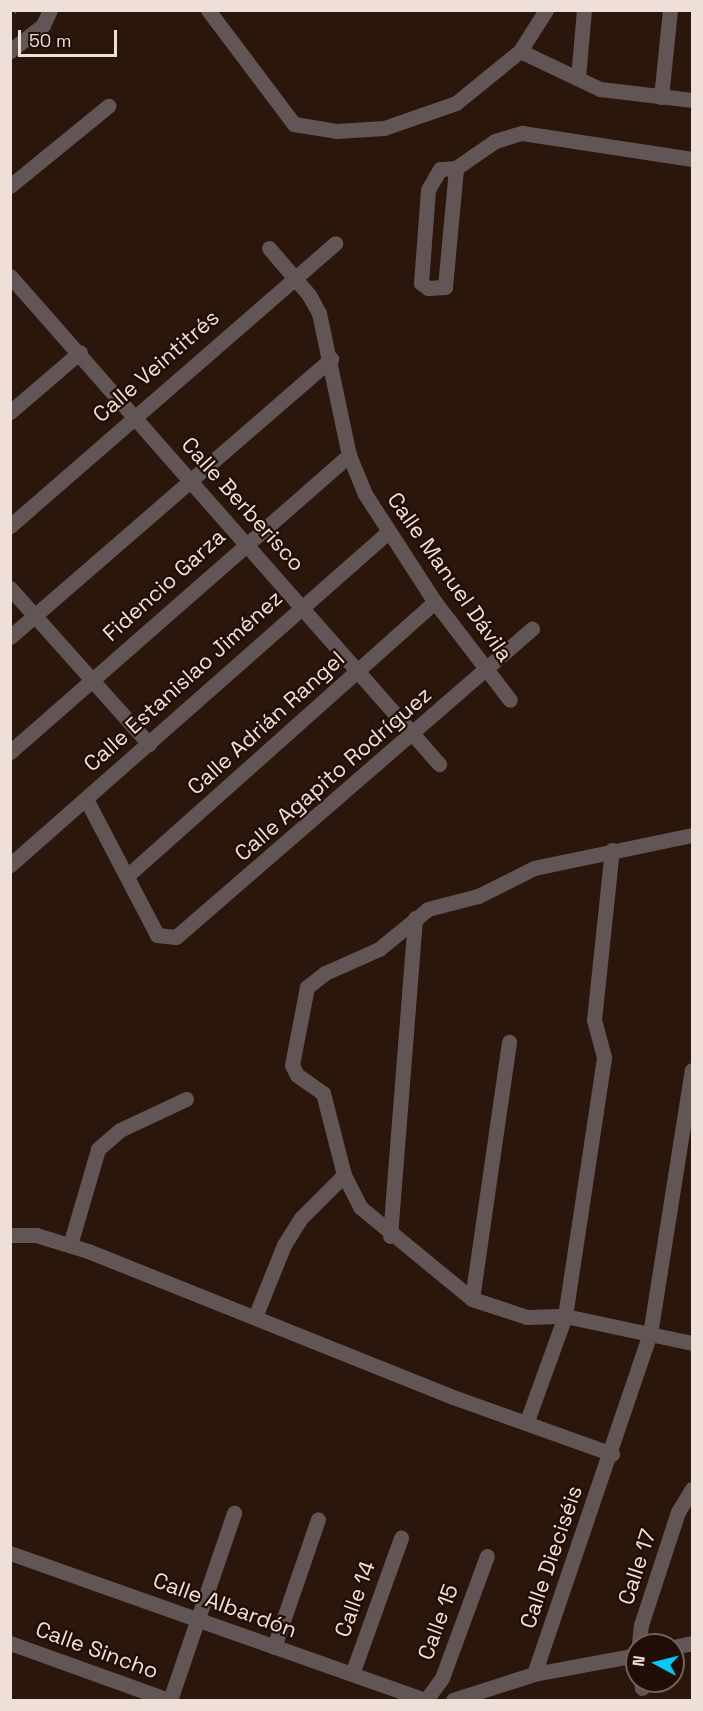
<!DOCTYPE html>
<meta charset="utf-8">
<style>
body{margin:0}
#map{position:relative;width:703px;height:1711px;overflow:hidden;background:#2b160c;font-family:"Space Grotesk",sans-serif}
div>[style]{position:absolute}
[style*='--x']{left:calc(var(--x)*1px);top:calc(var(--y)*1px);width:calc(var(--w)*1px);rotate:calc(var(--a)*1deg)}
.path>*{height:2px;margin-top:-1px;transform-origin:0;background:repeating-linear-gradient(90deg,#6c5950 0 1.5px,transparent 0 6px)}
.minor>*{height:15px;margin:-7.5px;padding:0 7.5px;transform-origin:7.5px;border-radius:7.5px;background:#625556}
span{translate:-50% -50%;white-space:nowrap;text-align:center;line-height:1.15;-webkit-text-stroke:4.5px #200d04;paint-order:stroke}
.street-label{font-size:22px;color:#eedfd8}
.frame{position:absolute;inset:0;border:12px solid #eedfd8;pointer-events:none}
.north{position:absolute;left:625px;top:1633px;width:60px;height:60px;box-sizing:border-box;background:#200d04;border:2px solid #726159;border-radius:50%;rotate:277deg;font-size:16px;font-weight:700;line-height:24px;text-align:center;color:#eedfd8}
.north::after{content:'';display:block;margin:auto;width:21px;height:27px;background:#00cbf8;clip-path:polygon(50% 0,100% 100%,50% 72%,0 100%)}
.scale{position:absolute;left:18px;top:30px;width:99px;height:27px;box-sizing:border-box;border:3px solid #eedfd8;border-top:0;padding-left:8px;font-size:18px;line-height:21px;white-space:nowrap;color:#eedfd8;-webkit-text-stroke:4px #200d04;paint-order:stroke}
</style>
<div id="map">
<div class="path">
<div style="--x:10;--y:17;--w:11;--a:-38"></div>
</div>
<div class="minor">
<div style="--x:208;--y:10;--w:143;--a:53"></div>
<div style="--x:294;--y:124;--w:44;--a:9.2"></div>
<div style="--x:337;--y:131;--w:47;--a:-3.7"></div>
<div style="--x:384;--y:128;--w:76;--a:-19.1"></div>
<div style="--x:456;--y:103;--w:82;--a:-39.1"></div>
<div style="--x:520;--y:51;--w:49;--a:-57.6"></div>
<div style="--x:10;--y:51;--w:42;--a:-38.2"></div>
<div style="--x:43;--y:25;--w:17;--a:-65"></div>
<div style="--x:520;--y:51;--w:89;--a:25.4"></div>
<div style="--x:600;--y:89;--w:93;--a:6.8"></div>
<div style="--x:578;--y:78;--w:68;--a:-85"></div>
<div style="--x:661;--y:97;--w:87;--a:-84.1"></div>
<div style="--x:456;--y:168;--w:16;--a:176"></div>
<div style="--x:440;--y:169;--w:24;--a:120"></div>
<div style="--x:428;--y:190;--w:93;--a:94.3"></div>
<div style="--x:421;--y:283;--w:9;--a:36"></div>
<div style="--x:428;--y:288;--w:17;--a:-3"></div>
<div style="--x:445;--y:287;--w:120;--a:-84.7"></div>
<div style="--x:456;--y:168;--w:47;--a:-34.7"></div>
<div style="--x:495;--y:141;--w:28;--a:-17"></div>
<div style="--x:522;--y:133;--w:172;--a:8.7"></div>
<div style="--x:10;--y:186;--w:127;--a:-39.2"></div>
<div style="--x:269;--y:248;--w:62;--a:49.6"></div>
<div style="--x:309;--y:295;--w:21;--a:61"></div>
<div style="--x:319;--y:313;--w:145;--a:78.1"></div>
<div style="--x:349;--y:455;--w:42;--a:67.7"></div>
<div style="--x:365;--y:494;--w:129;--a:57.1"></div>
<div style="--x:435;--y:602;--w:123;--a:52.6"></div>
<div style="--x:10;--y:276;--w:650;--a:48.68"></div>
<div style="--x:10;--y:412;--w:92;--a:-40.6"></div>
<div style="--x:10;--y:526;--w:431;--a:-41"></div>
<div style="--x:10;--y:588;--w:209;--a:48.3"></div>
<div style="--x:10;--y:637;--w:425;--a:-40.9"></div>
<div style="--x:10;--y:752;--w:451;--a:-41.2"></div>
<div style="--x:86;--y:799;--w:153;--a:62.4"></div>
<div style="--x:157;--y:935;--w:19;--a:6"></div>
<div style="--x:176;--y:937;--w:471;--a:-40.9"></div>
<div style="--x:692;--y:835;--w:161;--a:168.2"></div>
<div style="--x:534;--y:868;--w:63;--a:153.4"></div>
<div style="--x:478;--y:896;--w:52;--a:165.4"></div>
<div style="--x:428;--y:909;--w:63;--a:140.8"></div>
<div style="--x:379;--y:949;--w:59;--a:156"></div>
<div style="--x:325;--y:973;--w:23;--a:142"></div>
<div style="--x:307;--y:987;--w:79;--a:100.9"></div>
<div style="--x:292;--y:1065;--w:11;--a:63"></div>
<div style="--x:297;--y:1075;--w:32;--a:35"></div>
<div style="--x:323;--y:1093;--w:85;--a:75.6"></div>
<div style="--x:344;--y:1175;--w:36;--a:63"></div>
<div style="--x:360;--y:1207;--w:145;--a:39.4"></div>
<div style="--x:472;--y:1299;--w:58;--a:18.1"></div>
<div style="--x:527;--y:1317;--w:38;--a:-2"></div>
<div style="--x:565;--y:1316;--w:130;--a:12"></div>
<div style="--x:10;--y:865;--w:502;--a:-41.37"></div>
<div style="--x:127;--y:876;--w:412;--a:-41.7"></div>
<div style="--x:10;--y:1235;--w:26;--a:0"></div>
<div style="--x:36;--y:1235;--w:54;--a:17.1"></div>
<div style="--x:88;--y:1251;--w:393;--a:21.8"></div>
<div style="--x:453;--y:1397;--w:169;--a:19.7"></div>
<div style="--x:390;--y:1236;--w:319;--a:-85.5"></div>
<div style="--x:70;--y:1245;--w:100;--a:-73.7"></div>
<div style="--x:98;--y:1149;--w:29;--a:-41"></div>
<div style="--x:120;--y:1130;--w:73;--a:-25.2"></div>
<div style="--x:472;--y:1299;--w:260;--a:-81.8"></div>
<div style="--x:255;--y:1317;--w:78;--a:-68.1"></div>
<div style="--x:284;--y:1245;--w:32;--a:-58"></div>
<div style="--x:301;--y:1218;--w:61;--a:-45"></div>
<div style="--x:527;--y:1421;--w:112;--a:-70.1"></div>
<div style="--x:565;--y:1316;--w:262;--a:-81.4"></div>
<div style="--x:604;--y:1057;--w:38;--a:-105"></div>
<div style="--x:594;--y:1020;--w:171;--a:-84"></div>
<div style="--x:10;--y:1553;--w:439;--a:19.5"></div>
<div style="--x:10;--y:1643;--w:168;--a:19.8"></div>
<div style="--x:274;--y:1647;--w:135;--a:-71"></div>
<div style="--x:673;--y:1647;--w:19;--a:-12"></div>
<div style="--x:637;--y:1662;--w:37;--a:-84"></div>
<div style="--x:641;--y:1625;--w:119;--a:-71.9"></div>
<div style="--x:678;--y:1512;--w:27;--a:-59"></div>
<div style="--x:352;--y:1674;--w:145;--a:-70.2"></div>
<div style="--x:534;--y:1674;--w:359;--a:-71.2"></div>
<div style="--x:650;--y:1334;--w:267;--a:-81"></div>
<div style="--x:641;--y:1681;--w:7;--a:82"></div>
<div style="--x:170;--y:1700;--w:198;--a:-71.1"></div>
<div style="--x:426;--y:1700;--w:27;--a:-54"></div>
<div style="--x:442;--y:1678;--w:130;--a:-69.8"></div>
<div style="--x:453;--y:1700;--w:85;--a:-17.8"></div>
<div style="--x:534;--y:1674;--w:105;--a:-10.5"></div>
</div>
<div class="street-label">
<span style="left:156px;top:366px;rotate:-41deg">Calle Veintitrés</span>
<span style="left:243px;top:504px;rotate:48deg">Calle Berberisco</span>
<span style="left:450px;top:577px;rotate:55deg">Calle Manuel Dávila</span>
<span style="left:164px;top:585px;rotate:-42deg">Fidencio Garza</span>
<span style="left:183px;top:681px;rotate:-42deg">Calle Estanislao Jiménez</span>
<span style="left:266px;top:723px;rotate:-42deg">Calle Adrián Rangel</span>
<span style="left:333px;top:774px;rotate:-41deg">Calle Agapito Rodríguez</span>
<span style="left:551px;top:1557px;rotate:-71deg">Calle Dieciséis</span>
<span style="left:637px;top:1567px;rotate:-72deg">Calle 17</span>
<span style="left:355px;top:1599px;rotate:-70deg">Calle 14</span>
<span style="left:225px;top:1605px;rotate:20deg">Calle Albardón</span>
<span style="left:438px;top:1622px;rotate:-70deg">Calle 15</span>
<span style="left:97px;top:1650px;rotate:20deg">Calle Sincho</span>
</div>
<div class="frame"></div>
<div class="north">N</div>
<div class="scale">50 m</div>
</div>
